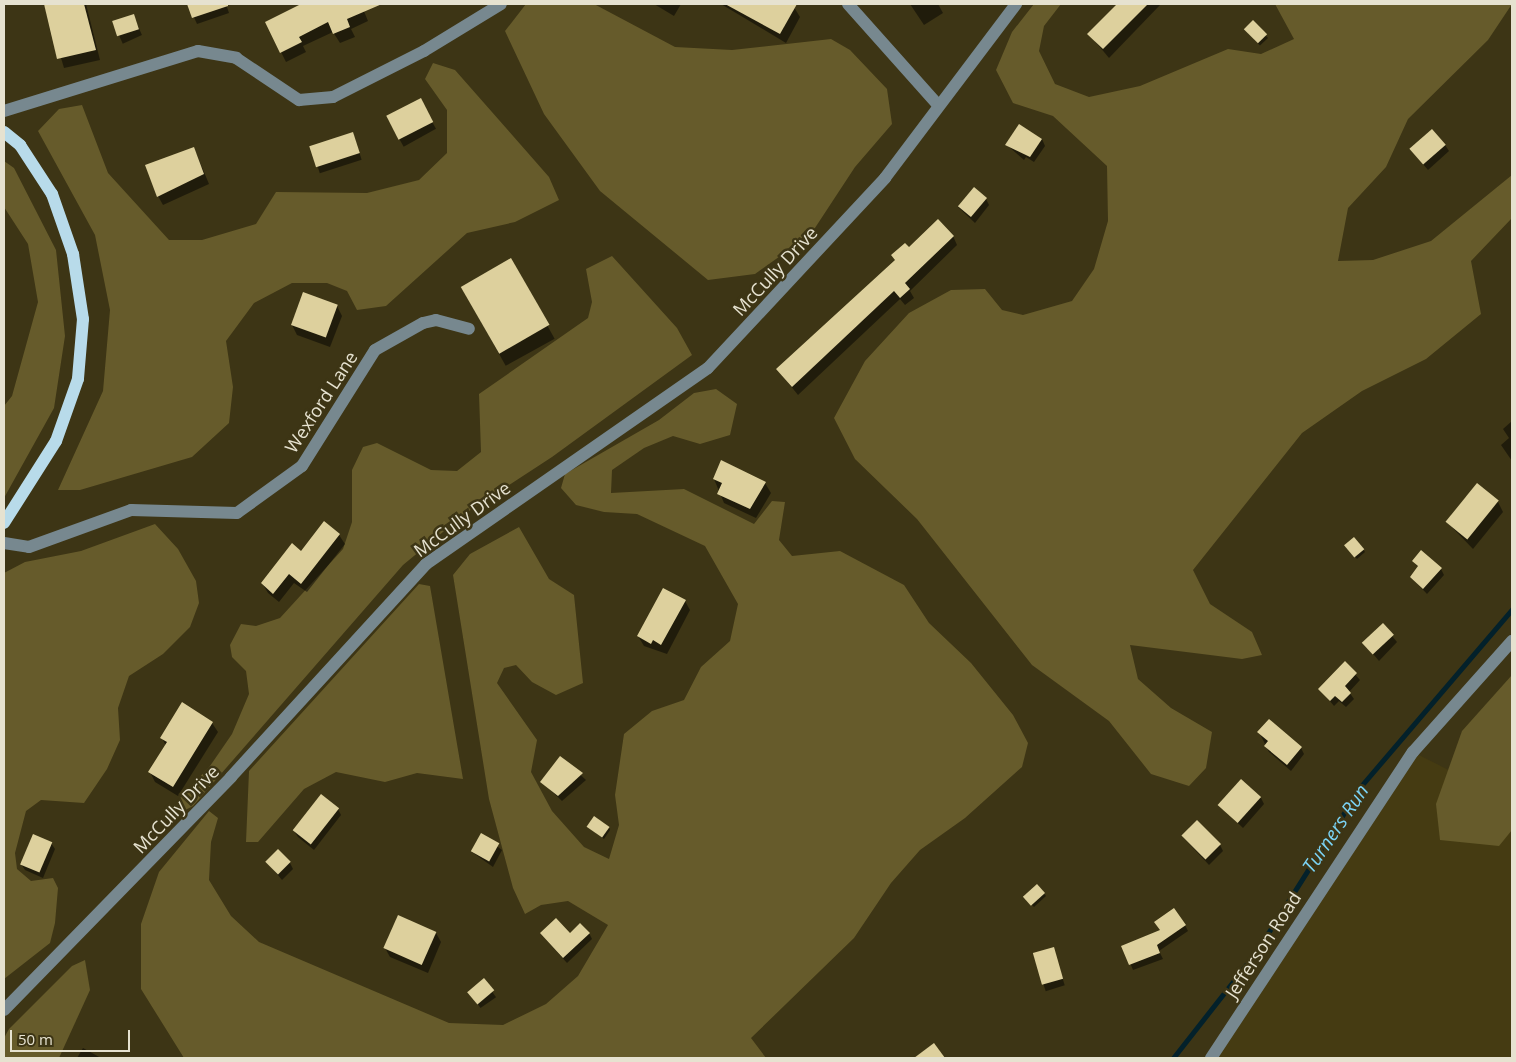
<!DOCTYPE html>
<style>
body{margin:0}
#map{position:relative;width:1516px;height:1062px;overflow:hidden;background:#3d3515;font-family:"Open Sans",sans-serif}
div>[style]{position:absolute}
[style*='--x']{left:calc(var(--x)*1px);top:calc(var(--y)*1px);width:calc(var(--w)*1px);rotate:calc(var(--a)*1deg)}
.built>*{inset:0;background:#453b12}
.forest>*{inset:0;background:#665b2b}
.shadow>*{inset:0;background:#0007;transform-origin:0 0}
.stream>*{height:5px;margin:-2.5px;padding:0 2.5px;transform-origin:2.5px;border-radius:2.5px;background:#03212b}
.building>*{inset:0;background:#ddd09d;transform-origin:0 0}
.minor>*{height:12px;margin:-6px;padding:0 6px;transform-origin:6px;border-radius:6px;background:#77888f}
.major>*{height:12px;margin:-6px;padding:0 6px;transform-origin:6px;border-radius:6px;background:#b8dbea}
span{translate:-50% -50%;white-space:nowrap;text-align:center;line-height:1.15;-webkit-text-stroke:5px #3d3515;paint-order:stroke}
.street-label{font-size:18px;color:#e6e2d0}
.water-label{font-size:19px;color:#7bd4f6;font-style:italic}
.frame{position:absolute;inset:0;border:5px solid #e6e2d0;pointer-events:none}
.scale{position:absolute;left:10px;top:1030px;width:120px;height:22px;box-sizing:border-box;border:2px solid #e6e2d0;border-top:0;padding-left:6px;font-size:15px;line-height:18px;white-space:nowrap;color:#e6e2d0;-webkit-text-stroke:4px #3d3515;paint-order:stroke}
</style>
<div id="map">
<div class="built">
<div style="clip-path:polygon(1413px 752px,1512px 802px,1512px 1058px,1211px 1058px)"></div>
</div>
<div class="forest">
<div style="clip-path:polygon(526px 4px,594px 4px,675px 47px,732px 50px,831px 39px,850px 50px,887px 89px,892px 124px,855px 167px,811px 234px,755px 274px,708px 280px,600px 191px,544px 114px,505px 31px)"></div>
<div style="clip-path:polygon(1034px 4px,1061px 4px,1044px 26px,1039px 51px,1055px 84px,1089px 97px,1140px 86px,1228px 49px,1261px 54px,1294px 39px,1275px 4px,1512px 4px,1488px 40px,1408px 119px,1386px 167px,1348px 208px,1338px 261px,1373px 260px,1431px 241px,1512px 175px,1512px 218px,1471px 261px,1481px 314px,1426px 359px,1362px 391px,1302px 433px,1193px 570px,1210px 604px,1252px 632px,1262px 655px,1242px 659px,1130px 645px,1138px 679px,1171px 708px,1212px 732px,1206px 768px,1189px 786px,1151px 774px,1109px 721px,1032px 665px,917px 519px,855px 459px,834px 418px,865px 361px,909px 313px,951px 290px,985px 289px,1002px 310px,1023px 315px,1072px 301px,1094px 269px,1108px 221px,1107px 166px,1053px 116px,1013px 103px,996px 70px,1012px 32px)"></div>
<div style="clip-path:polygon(433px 63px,455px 70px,549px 177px,559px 200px,515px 222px,467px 233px,386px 306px,357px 310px,347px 291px,327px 283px,292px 283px,254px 303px,226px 341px,233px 387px,229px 423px,192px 457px,80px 490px,58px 490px,103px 391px,110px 310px,95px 235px,38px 131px,59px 109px,82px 105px,108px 173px,169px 240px,202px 240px,256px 224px,276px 192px,367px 193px,419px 180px,447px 153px,447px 110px,425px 79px)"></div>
<div style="clip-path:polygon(4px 161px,14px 168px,56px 250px,65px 336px,54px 408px,4px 498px,4px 406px,12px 396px,38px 302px,28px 244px,4px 207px)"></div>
<div style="clip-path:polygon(612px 256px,677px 328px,692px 355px,552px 457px,466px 513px,403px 565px,193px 806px,174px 816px,178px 800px,210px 766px,232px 734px,249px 694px,246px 671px,232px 657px,230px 645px,241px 624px,256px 626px,280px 618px,343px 549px,352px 522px,352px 470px,363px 447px,377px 443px,431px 470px,457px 471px,481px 452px,479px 394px,588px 318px,592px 302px,586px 269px)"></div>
<div style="clip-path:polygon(716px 389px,737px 404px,730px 435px,700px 444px,673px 436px,644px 448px,612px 470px,611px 493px,684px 489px,754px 524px,772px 501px,785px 502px,779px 540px,792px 556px,840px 551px,904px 585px,929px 623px,971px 663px,1013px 715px,1028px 743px,1022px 767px,965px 818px,920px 850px,891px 883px,854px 938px,751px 1038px,766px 1058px,184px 1058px,141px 989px,141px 924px,159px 872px,209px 811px,218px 818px,211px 842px,209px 880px,231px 916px,259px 942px,449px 1023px,503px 1025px,546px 1004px,578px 976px,608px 925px,568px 901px,541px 905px,525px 914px,513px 888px,489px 799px,453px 575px,470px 554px,519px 527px,549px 579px,574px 595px,583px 683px,556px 695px,532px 682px,516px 665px,504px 668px,497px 683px,537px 740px,531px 772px,552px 811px,584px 847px,609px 859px,619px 825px,615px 795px,624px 734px,652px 711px,684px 700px,701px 667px,730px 641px,738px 604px,705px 546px,637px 514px,604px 512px,576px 505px,561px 488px,565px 474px,659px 420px,694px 393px)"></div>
<div style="clip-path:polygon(155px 524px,178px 549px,196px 581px,199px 603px,190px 627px,163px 654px,129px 676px,118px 708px,120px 740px,107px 769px,84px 803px,41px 800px,26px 811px,15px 853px,17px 869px,31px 881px,53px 878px,58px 888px,55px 923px,50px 943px,4px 979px,4px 573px,25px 562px,81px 551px)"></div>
<div style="clip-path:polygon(419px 584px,430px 586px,463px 779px,417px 773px,385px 782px,336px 772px,304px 789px,258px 842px,246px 842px,249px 771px)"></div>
<div style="clip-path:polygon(1512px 675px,1512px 830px,1499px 846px,1440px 840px,1436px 804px,1462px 731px)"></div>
<div style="clip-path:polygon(85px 960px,90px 990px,59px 1058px,4px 1058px,4px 1038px,9px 1029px,72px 966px)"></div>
</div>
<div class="shadow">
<div style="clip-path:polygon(45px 4px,86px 4px,100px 60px,64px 68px)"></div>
<div style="clip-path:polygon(188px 4px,226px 4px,229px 13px,197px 24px)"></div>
<div style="clip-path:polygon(313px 4px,361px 4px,368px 21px,351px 29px,355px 37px,340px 43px,333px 32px,303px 46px,306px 52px,286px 62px,266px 22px)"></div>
<div style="clip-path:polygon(654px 4px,681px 4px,674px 16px)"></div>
<div style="clip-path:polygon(721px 4px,792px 4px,800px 17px,786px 43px)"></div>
<div style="clip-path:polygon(910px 4px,938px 4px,943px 13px,924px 25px)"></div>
<div style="clip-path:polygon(1119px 4px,1161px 4px,1109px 58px,1089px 34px)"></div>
<div style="left:133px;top:15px;width:22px;height:21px;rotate:66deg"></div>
<div style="left:1253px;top:22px;width:22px;height:11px;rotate:47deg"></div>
<div style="left:420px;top:100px;width:33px;height:37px;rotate:61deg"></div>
<div style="left:353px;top:133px;width:28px;height:44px;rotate:72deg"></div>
<div style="clip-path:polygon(1042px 139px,1045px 146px,1034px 162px,1026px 157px,1024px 160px,1007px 145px)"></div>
<div style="clip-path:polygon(1445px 145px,1449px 151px,1428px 170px,1411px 150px)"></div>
<div style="clip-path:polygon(194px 148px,209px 184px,163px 205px,158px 196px)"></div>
<div style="clip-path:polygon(986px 199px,989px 205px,975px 223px,958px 207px)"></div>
<div style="clip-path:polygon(953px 236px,957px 245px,910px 291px,914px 298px,905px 305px,900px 299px,798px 395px,777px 369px,909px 249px)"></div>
<div style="left:511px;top:260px;width:90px;height:56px;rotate:61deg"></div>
<div style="clip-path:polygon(337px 306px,342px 316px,330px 347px,297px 335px,292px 325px)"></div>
<div style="clip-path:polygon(1512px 421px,1512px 461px,1501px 445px,1509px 438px,1503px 429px)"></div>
<div style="clip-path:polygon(722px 462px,765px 483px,771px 493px,756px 518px,724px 503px,714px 479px)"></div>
<div style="clip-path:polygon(1498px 502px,1503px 512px,1473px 549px,1447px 522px)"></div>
<div style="clip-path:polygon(339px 535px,345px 544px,307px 592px,294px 583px,279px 602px,268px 593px,262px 583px,301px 552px)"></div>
<div style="clip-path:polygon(1347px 548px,1363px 549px,1365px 552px,1357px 559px)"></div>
<div style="clip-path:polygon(1413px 561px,1441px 569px,1444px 575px,1427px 594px,1411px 577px,1419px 568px)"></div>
<div style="clip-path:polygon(685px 601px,690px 610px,667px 654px,644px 646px,638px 636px)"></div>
<div style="clip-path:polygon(1383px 625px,1397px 642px,1379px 661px,1364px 643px)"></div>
<div style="clip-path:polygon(1345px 663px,1360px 680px,1349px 692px,1354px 699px,1346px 707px,1339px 701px,1334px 706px,1320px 689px)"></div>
<div style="clip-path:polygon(182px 704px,212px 723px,218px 732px,178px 796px,155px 782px,150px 772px,166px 746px,162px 738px)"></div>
<div style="clip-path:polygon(1259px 732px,1301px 748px,1304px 754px,1291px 771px,1269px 752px)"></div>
<div style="clip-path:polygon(561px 757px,586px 780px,562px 801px,542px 782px)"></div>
<div style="clip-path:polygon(1261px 798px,1264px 804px,1243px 828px,1218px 804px)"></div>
<div style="clip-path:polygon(338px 809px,341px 815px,314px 850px,298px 837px,294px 831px)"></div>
<div style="clip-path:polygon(588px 827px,609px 827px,610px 830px,604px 839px)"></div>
<div style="clip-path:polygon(481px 835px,502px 850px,493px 867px,472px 852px)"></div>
<div style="clip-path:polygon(1183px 837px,1220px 845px,1223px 851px,1209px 865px)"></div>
<div style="clip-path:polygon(51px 843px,55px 849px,43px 878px,25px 870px,21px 864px)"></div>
<div style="clip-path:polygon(267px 862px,290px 863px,293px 869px,282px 880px)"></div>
<div style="clip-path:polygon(1037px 886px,1046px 896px,1034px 907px,1026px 899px)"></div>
<div style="clip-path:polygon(398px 917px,436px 933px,441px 942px,428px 973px,390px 957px,385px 948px)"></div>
<div style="clip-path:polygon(1185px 925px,1188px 931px,1159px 951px,1163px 959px,1133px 970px,1123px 946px)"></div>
<div style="clip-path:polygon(589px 933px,592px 939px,567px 963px,541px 934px)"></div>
<div style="left:1053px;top:949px;width:38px;height:20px;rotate:72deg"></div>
<div style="left:484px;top:980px;width:21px;height:19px;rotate:55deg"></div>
<div style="clip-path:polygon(83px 1048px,101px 1058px,77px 1058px)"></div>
</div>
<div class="stream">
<div style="--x:1173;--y:1058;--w:135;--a:-51.9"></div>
<div style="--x:1256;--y:952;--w:196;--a:-57.7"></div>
<div style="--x:1361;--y:786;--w:233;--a:-49.5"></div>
</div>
<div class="building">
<div style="clip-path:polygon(44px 4px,84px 4px,96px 50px,57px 59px)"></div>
<div style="clip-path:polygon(187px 4px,228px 4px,228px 6px,192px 18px)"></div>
<div style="clip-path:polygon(301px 4px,382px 4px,347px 19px,350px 27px,333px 34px,328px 22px,299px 37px,302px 42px,280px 53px,265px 22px)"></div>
<div style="clip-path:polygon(725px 4px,797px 4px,780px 34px)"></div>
<div style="clip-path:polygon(1117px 4px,1148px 4px,1103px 49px,1087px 34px)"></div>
<div style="left:134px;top:14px;width:16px;height:23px;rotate:72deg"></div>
<div style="left:1253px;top:20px;width:20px;height:13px;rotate:45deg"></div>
<div style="left:421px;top:98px;width:27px;height:39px;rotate:63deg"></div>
<div style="clip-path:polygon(1019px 124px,1042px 139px,1030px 157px,1005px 145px)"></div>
<div style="left:1432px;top:129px;width:21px;height:30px;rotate:49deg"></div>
<div style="left:353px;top:132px;width:22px;height:46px;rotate:72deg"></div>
<div style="clip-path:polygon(194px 147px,204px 174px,157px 197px,145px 165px)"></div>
<div style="left:974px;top:187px;width:17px;height:25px;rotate:40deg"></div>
<div style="clip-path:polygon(938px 219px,954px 236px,905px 283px,910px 289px,900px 298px,894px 291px,792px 387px,776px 369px,895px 260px,891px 255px,905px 243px,909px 247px)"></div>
<div style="left:511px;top:258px;width:77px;height:58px;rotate:60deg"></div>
<div style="left:303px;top:292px;width:37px;height:35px;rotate:20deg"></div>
<div style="clip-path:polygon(721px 460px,766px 482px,750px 509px,717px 494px,722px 483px,713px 479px)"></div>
<div style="left:1477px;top:483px;width:28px;height:50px;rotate:39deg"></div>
<div style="clip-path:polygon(324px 521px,340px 534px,301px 584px,289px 574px,273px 594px,261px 583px,292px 543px,301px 551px)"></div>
<div style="left:1354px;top:537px;width:16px;height:13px;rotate:50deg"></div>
<div style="clip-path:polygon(1421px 550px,1442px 568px,1423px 589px,1410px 577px,1418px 566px,1412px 561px)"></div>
<div style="clip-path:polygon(663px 588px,686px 600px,661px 645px,653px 640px,651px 644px,637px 636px)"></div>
<div style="left:1383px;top:623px;width:16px;height:29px;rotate:47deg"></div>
<div style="clip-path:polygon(1345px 661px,1357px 673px,1345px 686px,1351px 693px,1342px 702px,1335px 696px,1330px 701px,1318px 689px)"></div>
<div style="clip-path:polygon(182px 702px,213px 722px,173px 787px,148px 772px,167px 742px,160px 738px)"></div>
<div style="clip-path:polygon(1269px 719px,1302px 747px,1287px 765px,1264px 746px,1268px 741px,1257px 732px)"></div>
<div style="clip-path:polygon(560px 756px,583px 773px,558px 796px,540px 782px)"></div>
<div style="left:1241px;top:779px;width:27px;height:35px;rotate:42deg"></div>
<div style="left:321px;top:794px;width:23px;height:46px;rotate:38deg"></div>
<div style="left:594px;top:816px;width:19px;height:13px;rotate:35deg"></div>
<div style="left:1197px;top:820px;width:34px;height:22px;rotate:45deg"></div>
<div style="left:481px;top:833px;width:21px;height:21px;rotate:29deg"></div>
<div style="left:33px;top:834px;width:21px;height:33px;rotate:23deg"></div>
<div style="left:278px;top:849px;width:18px;height:18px;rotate:45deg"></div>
<div style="left:1037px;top:884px;width:12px;height:19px;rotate:48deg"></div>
<div style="clip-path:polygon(1174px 908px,1186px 925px,1157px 945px,1160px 953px,1129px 965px,1121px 946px,1160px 930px,1154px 922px)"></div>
<div style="left:398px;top:915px;width:42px;height:36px;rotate:24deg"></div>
<div style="clip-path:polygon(556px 918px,570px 933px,580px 923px,590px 933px,563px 958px,540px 933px)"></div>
<div style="left:1054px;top:947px;width:33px;height:22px;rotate:74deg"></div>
<div style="left:484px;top:978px;width:16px;height:22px;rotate:50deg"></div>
<div style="clip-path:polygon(934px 1043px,945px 1058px,914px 1058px)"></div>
</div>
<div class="minor">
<div style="--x:848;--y:4;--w:134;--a:48.3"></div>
<div style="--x:4;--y:111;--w:203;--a:-17.2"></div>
<div style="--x:198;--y:51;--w:39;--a:10"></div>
<div style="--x:236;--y:58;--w:76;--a:33.7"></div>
<div style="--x:299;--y:100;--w:34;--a:-5"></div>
<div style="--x:333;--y:97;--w:102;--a:-26.8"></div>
<div style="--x:424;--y:51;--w:90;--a:-31.4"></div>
<div style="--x:4;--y:543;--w:25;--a:9"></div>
<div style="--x:29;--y:547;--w:109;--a:-19.9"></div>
<div style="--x:131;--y:510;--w:106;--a:1.6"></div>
<div style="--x:237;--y:513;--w:80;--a:-35.9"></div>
<div style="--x:302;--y:466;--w:137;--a:-57.8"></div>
<div style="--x:375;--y:350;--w:55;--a:-29.4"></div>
<div style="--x:423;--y:323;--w:13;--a:-13"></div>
<div style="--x:436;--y:320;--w:34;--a:15"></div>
<div style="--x:4;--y:1010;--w:325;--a:-45.7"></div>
<div style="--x:231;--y:777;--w:289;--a:-47.5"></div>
<div style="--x:426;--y:564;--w:343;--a:-34.8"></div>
<div style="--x:708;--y:368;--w:260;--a:-47"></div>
<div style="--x:885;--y:178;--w:218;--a:-53"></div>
<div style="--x:1211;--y:1058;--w:367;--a:-56.6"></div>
<div style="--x:1413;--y:752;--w:149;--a:-48.3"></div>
</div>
<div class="major">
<div style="--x:4;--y:132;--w:21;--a:39"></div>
<div style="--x:20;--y:145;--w:59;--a:56.9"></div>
<div style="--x:52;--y:194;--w:64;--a:70.7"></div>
<div style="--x:73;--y:254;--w:66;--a:81.3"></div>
<div style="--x:83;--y:319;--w:60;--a:94.8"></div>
<div style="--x:78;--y:379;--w:66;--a:109.5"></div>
<div style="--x:56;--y:441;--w:97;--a:122.4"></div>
</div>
<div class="street-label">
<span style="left:775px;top:271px;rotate:-47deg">McCully Drive</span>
<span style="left:321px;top:402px;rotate:-57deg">Wexford Lane</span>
<span style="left:462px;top:519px;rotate:-36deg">McCully Drive</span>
<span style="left:176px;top:809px;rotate:-46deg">McCully Drive</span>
<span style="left:1263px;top:945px;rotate:-57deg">Jefferson Road</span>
</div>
<div class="water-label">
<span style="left:1336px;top:829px;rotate:-56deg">Turners Run</span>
</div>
<div class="frame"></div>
<div class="scale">50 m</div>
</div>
